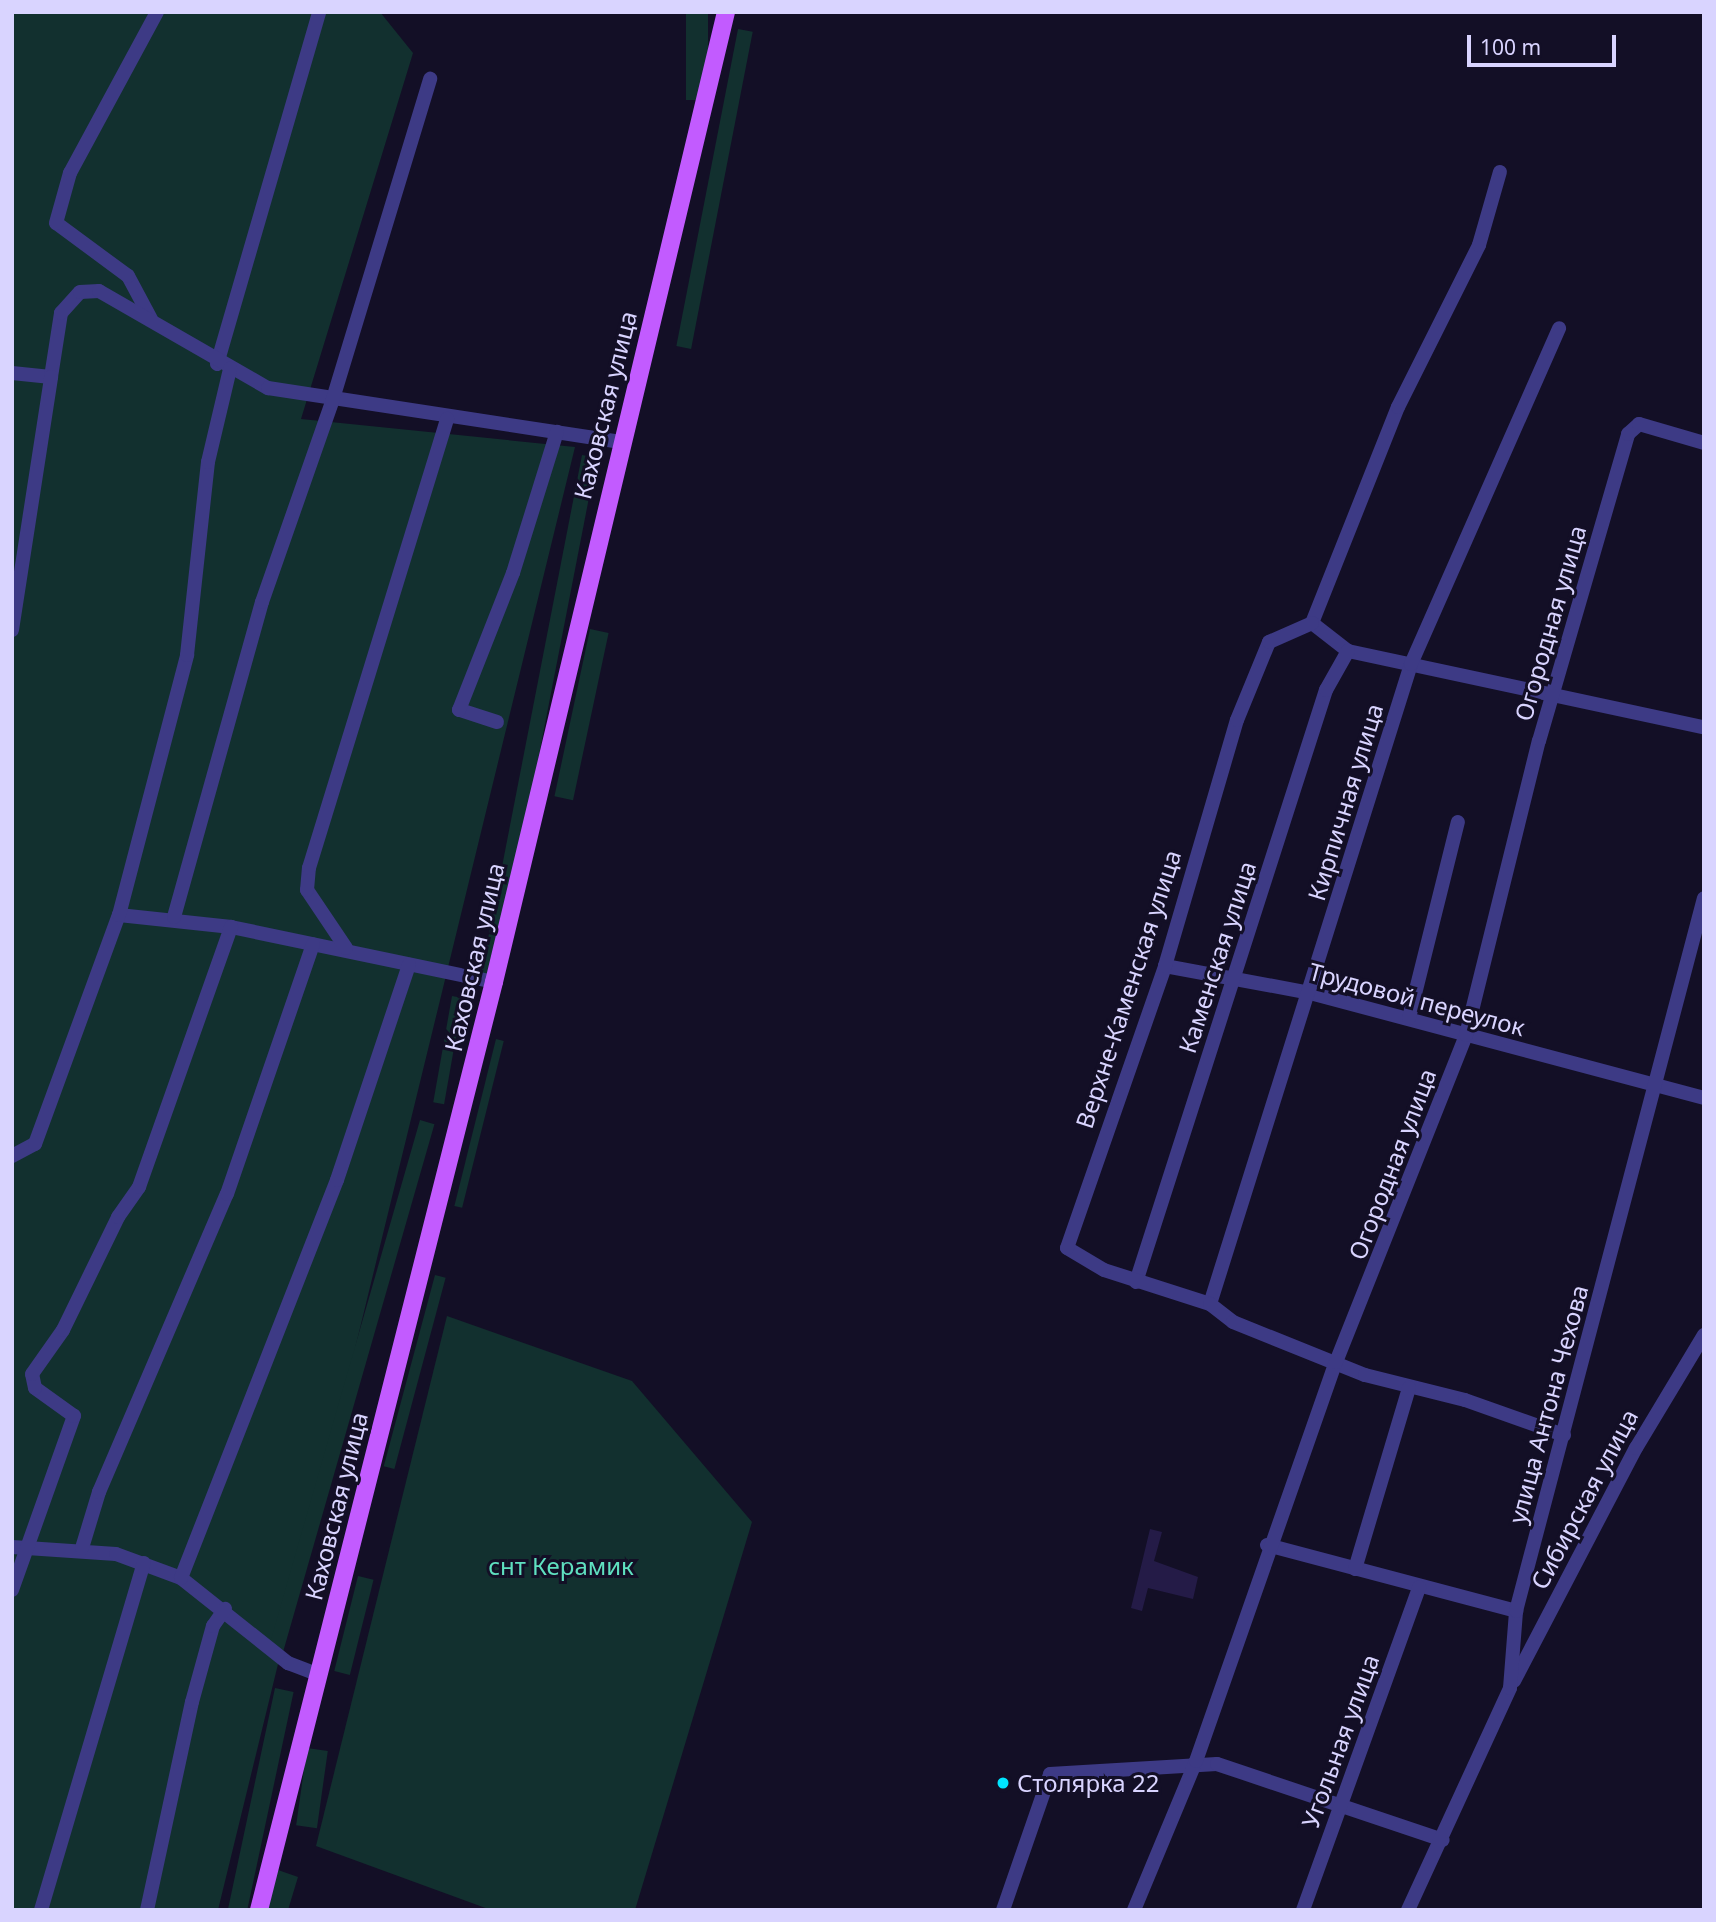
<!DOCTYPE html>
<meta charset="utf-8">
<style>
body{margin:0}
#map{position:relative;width:1716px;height:1922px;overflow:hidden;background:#130f26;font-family:"Noto Sans",sans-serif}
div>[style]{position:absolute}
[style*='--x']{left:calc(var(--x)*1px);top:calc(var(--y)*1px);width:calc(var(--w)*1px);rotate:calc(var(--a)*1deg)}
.green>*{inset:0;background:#12302f;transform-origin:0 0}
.building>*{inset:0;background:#241b47}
.minor>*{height:14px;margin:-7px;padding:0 7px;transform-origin:7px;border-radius:7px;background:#3d3a85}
.major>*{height:18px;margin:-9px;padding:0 9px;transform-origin:9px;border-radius:9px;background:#c25bff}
.dots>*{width:19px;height:19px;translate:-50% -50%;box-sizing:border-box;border:4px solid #130f26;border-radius:50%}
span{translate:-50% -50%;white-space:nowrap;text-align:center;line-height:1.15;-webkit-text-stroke:6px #130f26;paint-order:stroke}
.street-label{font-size:24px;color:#d9d4ff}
.park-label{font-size:24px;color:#5fe0c0}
.poi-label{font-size:24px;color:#d9d4ff}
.left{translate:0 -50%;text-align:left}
.frame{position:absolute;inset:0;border:14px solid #d9d4ff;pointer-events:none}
.scale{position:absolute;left:1467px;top:35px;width:149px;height:32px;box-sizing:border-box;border:4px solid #d9d4ff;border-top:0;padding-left:9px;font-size:21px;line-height:24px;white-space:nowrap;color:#d9d4ff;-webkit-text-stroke:5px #130f26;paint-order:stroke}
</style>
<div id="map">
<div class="green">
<div style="clip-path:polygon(12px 12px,380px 12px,413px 53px,301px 419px,575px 447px,218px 1910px,12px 1910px)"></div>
<div style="left:686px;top:12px;width:22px;height:88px"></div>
<div style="left:738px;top:29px;width:15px;height:323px;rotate:11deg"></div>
<div style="left:582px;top:455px;width:15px;height:531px;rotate:11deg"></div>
<div style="left:590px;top:629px;width:19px;height:171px;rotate:12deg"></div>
<div style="left:452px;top:996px;width:11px;height:108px;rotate:10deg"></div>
<div style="left:496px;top:1039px;width:8px;height:172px;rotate:14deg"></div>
<div style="left:420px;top:1120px;width:15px;height:556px;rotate:16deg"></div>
<div style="left:435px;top:1275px;width:11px;height:198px;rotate:15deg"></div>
<div style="clip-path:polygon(447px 1316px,632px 1381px,752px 1522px,635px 1910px,491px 1910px,316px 1846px)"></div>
<div style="left:358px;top:1576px;width:16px;height:98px;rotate:14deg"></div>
<div style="left:275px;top:1688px;width:19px;height:228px;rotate:12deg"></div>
<div style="left:307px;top:1748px;width:21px;height:78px;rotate:8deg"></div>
<div style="clip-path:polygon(278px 1870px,298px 1877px,288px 1910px,266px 1910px)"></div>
</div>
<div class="building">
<div style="clip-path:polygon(1150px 1529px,1162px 1532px,1154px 1561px,1198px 1577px,1193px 1599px,1148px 1588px,1142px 1611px,1131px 1608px)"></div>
</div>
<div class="minor">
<div style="--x:151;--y:319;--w:49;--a:-118.1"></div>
<div style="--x:128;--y:276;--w:89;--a:-143.6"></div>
<div style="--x:56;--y:223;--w:52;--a:-74.4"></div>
<div style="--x:70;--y:173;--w:183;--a:-61.6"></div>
<div style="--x:217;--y:364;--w:366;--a:-73.8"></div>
<div style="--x:12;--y:373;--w:39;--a:6"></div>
<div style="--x:51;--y:377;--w:65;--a:-81.1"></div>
<div style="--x:61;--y:313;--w:28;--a:-48"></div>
<div style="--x:80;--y:292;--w:19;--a:-3"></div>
<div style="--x:99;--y:291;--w:195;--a:29.9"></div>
<div style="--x:268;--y:388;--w:357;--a:8.7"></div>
<div style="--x:1312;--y:623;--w:232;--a:-68.3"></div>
<div style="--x:1398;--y:407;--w:181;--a:-63.4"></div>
<div style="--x:1479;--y:245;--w:76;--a:-74"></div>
<div style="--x:1312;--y:623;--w:46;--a:37.9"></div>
<div style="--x:1348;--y:651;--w:364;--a:12.1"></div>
<div style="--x:12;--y:630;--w:256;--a:-81.2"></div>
<div style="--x:497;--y:722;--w:40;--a:-162"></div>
<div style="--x:459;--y:710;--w:147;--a:-68.5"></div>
<div style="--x:513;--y:573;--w:148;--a:-72.7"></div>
<div style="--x:119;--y:915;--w:113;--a:6.1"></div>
<div style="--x:231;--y:927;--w:269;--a:11.8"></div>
<div style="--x:174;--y:917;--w:327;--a:-74.4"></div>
<div style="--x:262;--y:602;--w:212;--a:-70.7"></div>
<div style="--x:332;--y:402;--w:338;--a:-73.1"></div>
<div style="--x:346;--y:948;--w:70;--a:-123.9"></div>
<div style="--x:307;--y:890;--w:22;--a:-85"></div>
<div style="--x:309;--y:868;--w:470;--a:-72.9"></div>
<div style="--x:1165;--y:966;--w:147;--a:10.5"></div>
<div style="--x:1310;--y:993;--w:408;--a:14.9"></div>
<div style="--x:1409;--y:1018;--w:202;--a:-76"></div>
<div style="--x:12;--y:1156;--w:26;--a:-28"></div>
<div style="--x:35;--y:1144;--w:244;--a:-69.9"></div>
<div style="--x:119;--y:915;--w:269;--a:-75.3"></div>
<div style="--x:187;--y:655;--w:194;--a:-83.8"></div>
<div style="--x:208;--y:462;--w:96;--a:-76.7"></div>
<div style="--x:1136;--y:1282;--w:622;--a:-72.21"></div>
<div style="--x:1326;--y:690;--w:45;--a:-60.6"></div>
<div style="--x:1210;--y:1304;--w:671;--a:-72.56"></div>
<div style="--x:1411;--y:664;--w:367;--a:-66.2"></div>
<div style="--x:1210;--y:1304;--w:111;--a:-162.2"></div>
<div style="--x:1104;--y:1270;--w:43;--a:-149.3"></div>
<div style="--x:1067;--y:1248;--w:299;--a:-70.8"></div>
<div style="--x:1165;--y:966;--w:256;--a:-73.7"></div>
<div style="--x:1237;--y:720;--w:84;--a:-67.7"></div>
<div style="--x:1269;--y:642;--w:47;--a:-23.8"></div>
<div style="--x:1210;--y:1304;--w:29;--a:38"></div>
<div style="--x:1233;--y:1322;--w:142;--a:21.9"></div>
<div style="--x:1365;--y:1375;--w:103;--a:14"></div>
<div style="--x:1465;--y:1400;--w:105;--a:19.5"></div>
<div style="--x:1267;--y:1545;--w:258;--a:14.8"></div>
<div style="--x:12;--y:1547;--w:104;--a:3.9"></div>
<div style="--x:116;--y:1554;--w:69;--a:20.3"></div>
<div style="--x:181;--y:1578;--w:137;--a:38.5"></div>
<div style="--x:288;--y:1663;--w:33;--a:21"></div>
<div style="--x:82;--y:1548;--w:59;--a:-73.1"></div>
<div style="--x:99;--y:1492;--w:324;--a:-66.8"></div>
<div style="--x:227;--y:1194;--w:264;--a:-71"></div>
<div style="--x:1355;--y:1569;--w:189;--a:-73.4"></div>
<div style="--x:181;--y:1578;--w:427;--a:-68.6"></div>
<div style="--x:337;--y:1180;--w:227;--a:-71.5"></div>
<div style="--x:12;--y:1590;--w:185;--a:-70.4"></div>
<div style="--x:74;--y:1416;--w:48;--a:-144.3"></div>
<div style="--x:35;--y:1388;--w:14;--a:-102"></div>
<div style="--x:32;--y:1374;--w:54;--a:-54.8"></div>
<div style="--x:63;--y:1330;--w:126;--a:-64"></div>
<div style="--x:118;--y:1217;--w:37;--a:-55"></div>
<div style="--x:139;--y:1187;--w:276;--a:-70.5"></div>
<div style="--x:1514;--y:1681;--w:263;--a:-62.4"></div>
<div style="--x:1636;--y:1448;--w:132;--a:-59"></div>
<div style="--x:41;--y:1910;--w:362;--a:-73.5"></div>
<div style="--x:147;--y:1910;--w:213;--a:-77.8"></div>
<div style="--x:192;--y:1702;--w:79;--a:-74.6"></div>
<div style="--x:213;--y:1626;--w:21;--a:-55"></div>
<div style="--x:1003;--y:1910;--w:144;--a:-70.9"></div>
<div style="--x:1050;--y:1774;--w:167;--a:-3.4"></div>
<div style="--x:1217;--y:1764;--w:238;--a:18.6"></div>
<div style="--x:1134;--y:1910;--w:161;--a:-67.4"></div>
<div style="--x:1196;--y:1761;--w:423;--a:-70.7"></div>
<div style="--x:1336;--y:1362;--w:352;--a:-68.3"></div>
<div style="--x:1466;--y:1035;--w:303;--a:-76.1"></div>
<div style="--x:1539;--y:741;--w:320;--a:-73.8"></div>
<div style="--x:1628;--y:434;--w:15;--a:-42"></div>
<div style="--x:1639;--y:424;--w:68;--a:16.3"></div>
<div style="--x:1303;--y:1910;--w:343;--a:-70.2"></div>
<div style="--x:1408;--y:1910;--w:244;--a:-65.3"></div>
<div style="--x:1510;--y:1688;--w:77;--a:-85.5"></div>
<div style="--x:1516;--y:1611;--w:737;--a:-75.23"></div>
</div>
<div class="major">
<div style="--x:259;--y:1910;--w:957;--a:-75.79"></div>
<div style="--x:494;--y:982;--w:997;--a:-76.55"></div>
</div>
<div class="dots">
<div style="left:1003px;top:1783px;background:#00e5ff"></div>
</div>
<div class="street-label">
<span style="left:605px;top:405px;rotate:-76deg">Каховская улица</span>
<span style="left:1550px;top:623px;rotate:-74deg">Огородная улица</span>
<span style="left:1345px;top:802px;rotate:-73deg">Кирпичная улица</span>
<span style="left:474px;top:957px;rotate:-77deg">Каховская улица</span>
<span style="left:1217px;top:957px;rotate:-72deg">Каменская улица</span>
<span style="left:1128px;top:989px;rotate:-72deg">Верхне-Каменская улица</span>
<span style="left:1417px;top:999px;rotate:15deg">Трудовой переулок</span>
<span style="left:1392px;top:1164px;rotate:-69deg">Огородная улица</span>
<span style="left:1548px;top:1404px;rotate:-75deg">улица Антона Чехова</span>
<span style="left:1584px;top:1499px;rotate:-62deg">Сибирская улица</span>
<span style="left:336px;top:1506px;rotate:-76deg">Каховская улица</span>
<span style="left:1340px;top:1741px;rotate:-70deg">Угольная улица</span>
</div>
<div class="park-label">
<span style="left:561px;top:1566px">снт Керамик</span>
</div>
<div class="poi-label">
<span class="left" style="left:1017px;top:1783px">Столярка 22</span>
</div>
<div class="frame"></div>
<div class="scale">100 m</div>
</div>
